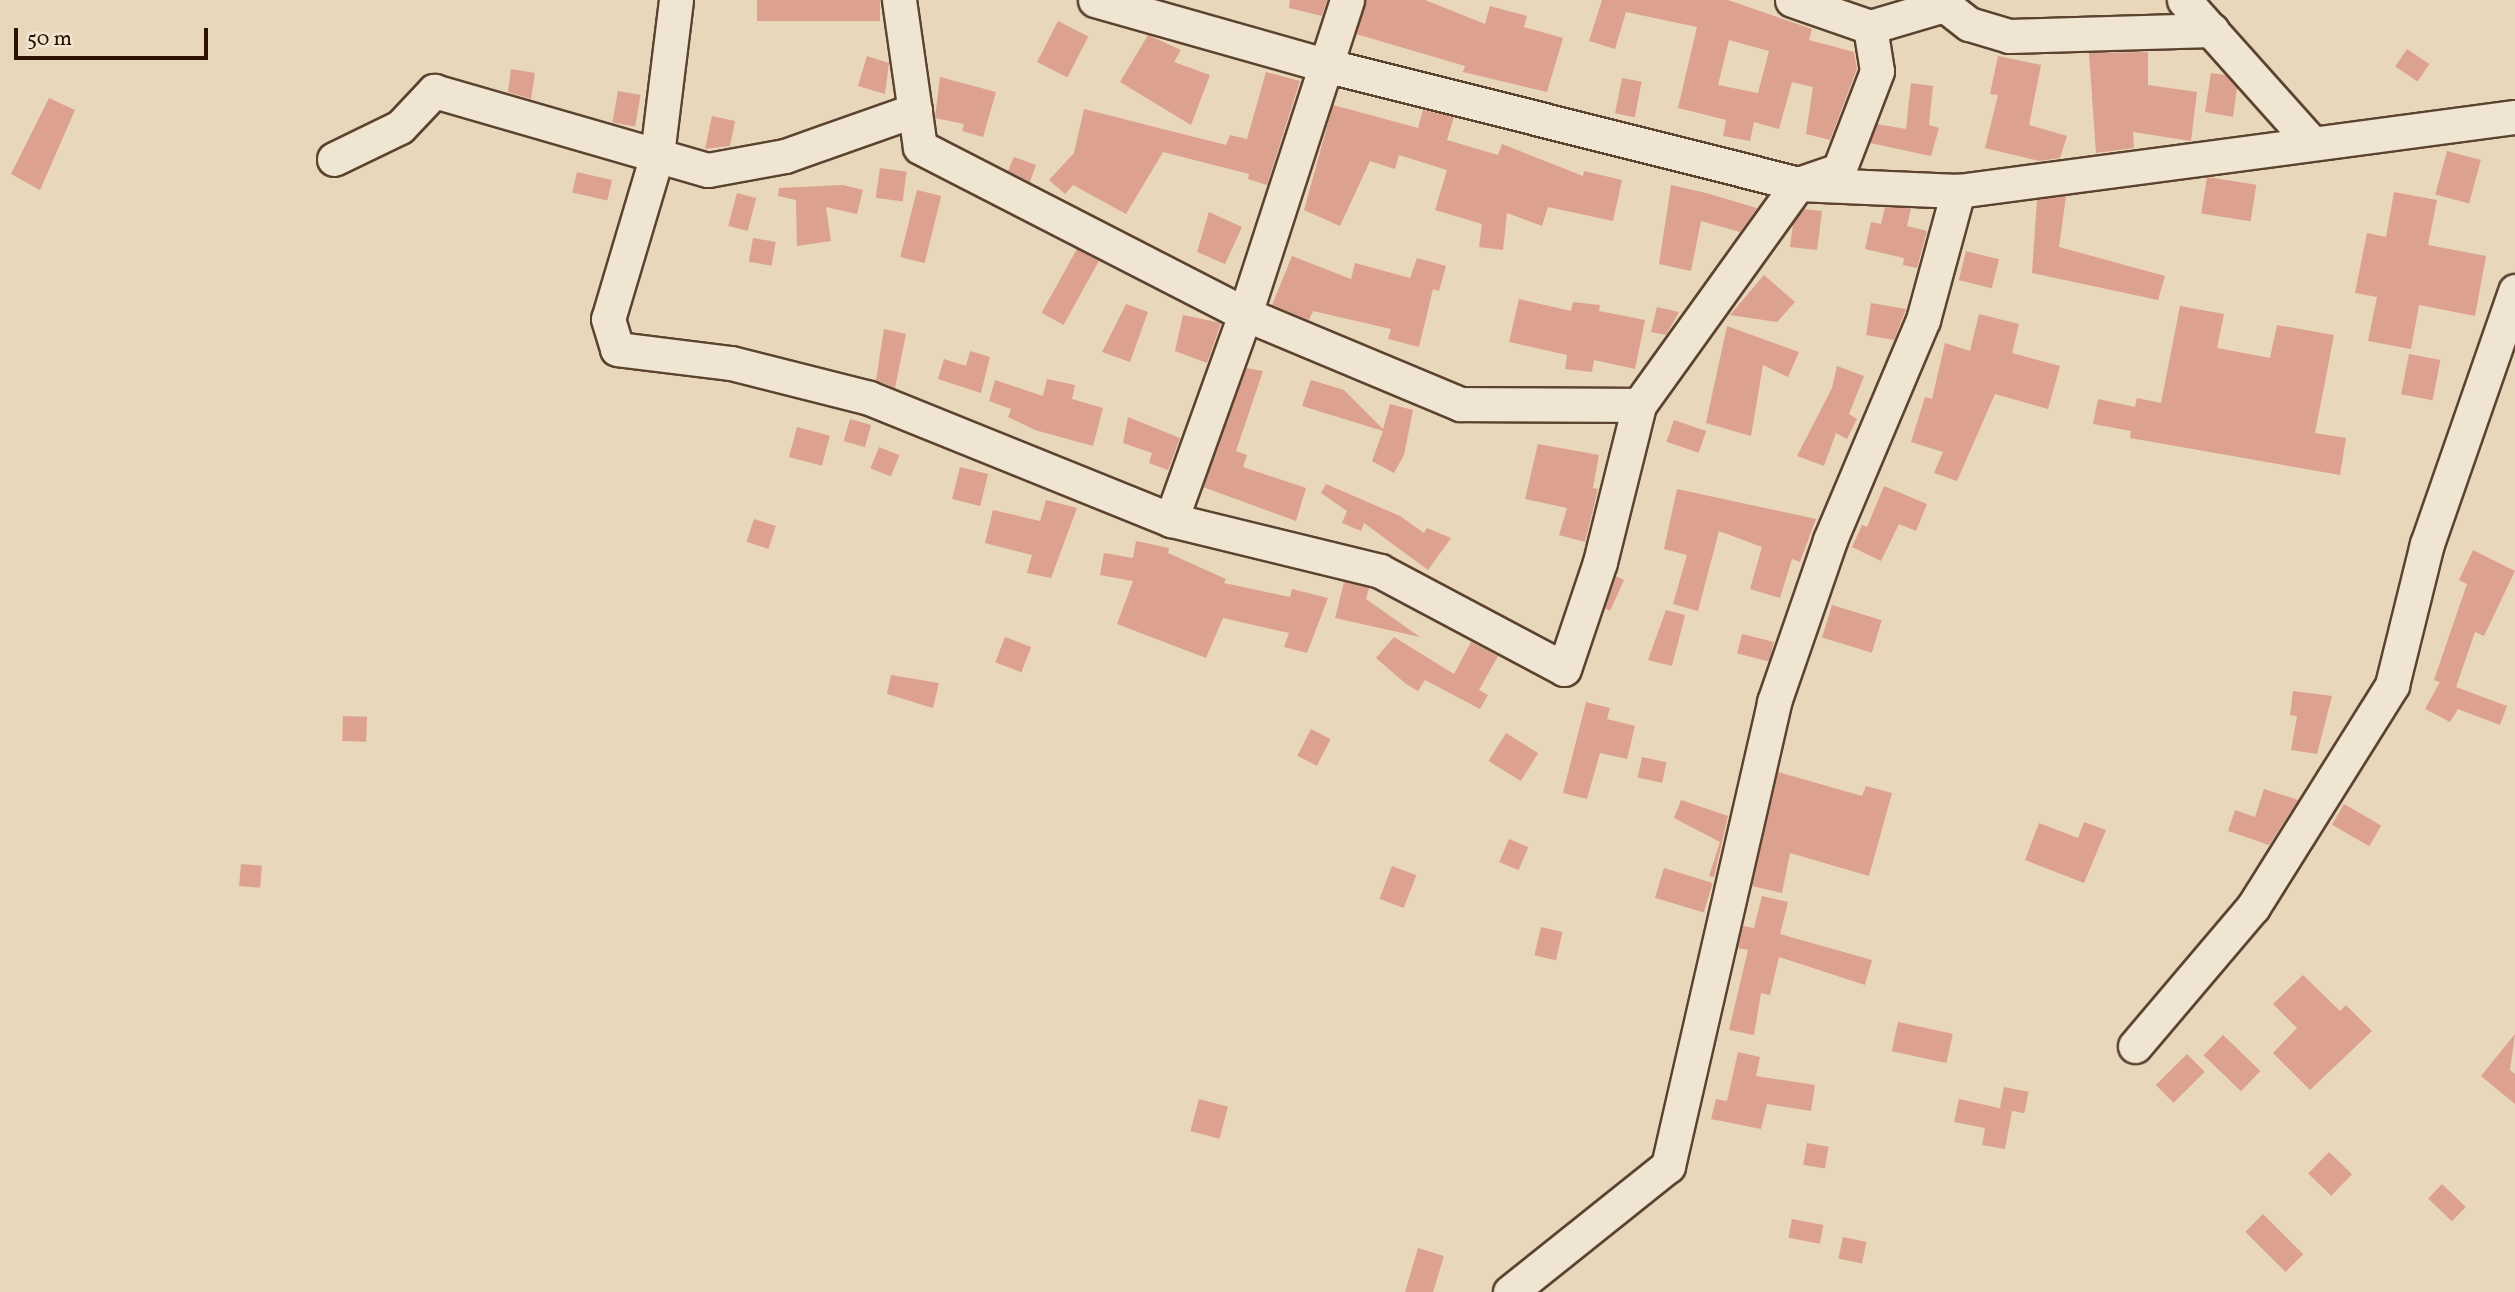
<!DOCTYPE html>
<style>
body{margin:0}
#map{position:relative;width:2515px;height:1292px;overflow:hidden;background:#e8d7bb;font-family:Vollkorn,serif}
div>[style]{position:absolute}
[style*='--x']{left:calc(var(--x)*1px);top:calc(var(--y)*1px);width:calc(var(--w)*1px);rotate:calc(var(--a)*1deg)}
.building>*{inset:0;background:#dda18f;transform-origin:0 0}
.roads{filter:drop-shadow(2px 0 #5c432f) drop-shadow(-2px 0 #5c432f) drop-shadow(0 2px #5c432f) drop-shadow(0 -2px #5c432f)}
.minor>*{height:33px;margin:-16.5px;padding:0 16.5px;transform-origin:16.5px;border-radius:16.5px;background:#f0e5d3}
span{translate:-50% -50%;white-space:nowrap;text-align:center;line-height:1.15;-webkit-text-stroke:7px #f0e5d3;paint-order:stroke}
.scale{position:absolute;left:14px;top:28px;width:194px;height:32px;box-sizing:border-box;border:4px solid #2d1200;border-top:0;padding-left:9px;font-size:21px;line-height:24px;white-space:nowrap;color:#2d1200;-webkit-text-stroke:5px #f0e5d3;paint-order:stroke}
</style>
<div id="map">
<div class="building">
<div style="left:757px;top:0;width:123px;height:21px"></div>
<div style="clip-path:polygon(1290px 0,1327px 0,1322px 16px,1289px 8px)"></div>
<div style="clip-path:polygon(1366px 0,1425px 0,1485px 24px,1490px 6px,1527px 16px,1524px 27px,1563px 38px,1547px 92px,1463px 72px,1465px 66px,1356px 34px)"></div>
<div style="clip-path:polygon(evenodd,1602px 0,1728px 0,1812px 29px,1809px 40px,1854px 52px,1857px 69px,1830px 140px,1806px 134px,1813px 87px,1792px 82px,1779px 129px,1754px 122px,1750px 141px,1723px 136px,1726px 120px,1678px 108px,1697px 27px,1626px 12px,1615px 49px,1589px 41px,1602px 0,1729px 40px,1769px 51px,1758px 93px,1718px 85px,1729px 40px)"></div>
<div style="left:1058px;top:21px;width:34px;height:46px;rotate:27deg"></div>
<div style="clip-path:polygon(1148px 35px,1181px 50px,1174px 62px,1210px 75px,1191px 125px,1120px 82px)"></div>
<div style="left:2407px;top:49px;width:27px;height:21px;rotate:34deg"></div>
<div style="clip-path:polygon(2148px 52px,2148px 85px,2197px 92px,2191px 141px,2133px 132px,2134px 148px,2096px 153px,2089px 53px)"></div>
<div style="clip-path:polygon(867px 56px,889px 63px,885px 94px,858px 86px)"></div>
<div style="clip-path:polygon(1998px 56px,2041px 65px,2029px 125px,2067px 136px,2060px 158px,2039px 161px,1985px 148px,1998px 95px,1990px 94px)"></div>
<div style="clip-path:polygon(511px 69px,535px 73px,531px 99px,508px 92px)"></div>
<div style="clip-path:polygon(1266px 72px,1300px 81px,1267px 185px,1248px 179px,1249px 174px,1163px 152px,1126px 214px,1073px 185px,1065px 194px,1049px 180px,1074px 153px,1084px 109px,1226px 145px,1230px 135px,1247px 139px)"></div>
<div style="clip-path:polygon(2211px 73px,2225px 75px,2237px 88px,2233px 117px,2205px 112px)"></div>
<div style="clip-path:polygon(940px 77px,996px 92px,983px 137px,962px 131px,964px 124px,935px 118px)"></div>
<div style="left:1622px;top:78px;width:20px;height:36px;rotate:11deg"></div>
<div style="clip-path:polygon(1911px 83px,1933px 86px,1929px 125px,1939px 128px,1931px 156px,1870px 143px,1877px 124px,1906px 129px)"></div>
<div style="left:618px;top:91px;width:23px;height:32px;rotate:10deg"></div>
<div style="clip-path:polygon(49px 98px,75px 110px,40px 190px,11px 174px)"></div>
<div style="clip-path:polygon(1333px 105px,1418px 128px,1423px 110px,1454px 117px,1447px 140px,1498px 155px,1502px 144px,1583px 176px,1584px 171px,1622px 180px,1613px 221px,1548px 207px,1542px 226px,1507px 213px,1503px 250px,1479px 247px,1482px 224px,1435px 210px,1447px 170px,1399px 155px,1395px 169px,1370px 161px,1340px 226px,1304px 210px)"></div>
<div style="clip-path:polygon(712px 116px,735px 121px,730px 146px,705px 149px)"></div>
<div style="left:2447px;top:151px;width:35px;height:45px;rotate:15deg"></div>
<div style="clip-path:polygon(1014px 157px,1036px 165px,1030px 182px,1008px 171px)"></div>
<div style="left:880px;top:168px;width:27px;height:30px;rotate:8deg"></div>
<div style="left:577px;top:172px;width:36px;height:21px;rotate:13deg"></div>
<div style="left:2207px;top:177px;width:50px;height:37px;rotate:9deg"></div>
<div style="clip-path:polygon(843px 185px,863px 190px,857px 214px,826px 207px,831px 241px,797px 246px,796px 200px,778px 196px,779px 188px)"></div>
<div style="clip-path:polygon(1671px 185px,1706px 193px,1757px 208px,1740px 232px,1701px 221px,1691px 271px,1659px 264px)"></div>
<div style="left:917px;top:190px;width:25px;height:69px;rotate:14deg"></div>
<div style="clip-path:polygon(2394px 192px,2437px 200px,2428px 245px,2486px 256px,2475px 316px,2419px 305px,2411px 349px,2368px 341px,2377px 297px,2355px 293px,2367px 233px,2386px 237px)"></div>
<div style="left:737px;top:193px;width:20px;height:34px;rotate:15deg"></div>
<div style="clip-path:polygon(2066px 196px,2059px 247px,2165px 276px,2158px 300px,2032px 273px,2037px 200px)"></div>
<div style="clip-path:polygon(1885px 207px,1911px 208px,1907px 226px,1927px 231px,1917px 268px,1903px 265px,1904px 258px,1865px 249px,1871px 222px,1881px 224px)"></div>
<div style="clip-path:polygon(1804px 209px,1822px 211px,1817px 250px,1790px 247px,1793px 224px)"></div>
<div style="clip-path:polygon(1209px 212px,1242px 227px,1225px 264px,1197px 252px)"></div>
<div style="left:753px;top:238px;width:23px;height:24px;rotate:10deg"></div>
<div style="left:1077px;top:249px;width:25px;height:73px;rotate:29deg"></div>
<div style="left:1966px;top:251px;width:34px;height:30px;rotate:14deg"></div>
<div style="clip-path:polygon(1292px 256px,1351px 279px,1355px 263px,1410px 278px,1417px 258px,1446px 266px,1439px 291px,1433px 289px,1419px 347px,1388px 339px,1391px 329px,1313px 311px,1309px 320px,1272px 305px)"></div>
<div style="clip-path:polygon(1764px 275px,1795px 302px,1777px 322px,1730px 315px)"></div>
<div style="clip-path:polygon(1519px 299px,1571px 311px,1573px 302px,1600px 305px,1599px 311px,1645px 320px,1635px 369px,1594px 360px,1592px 372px,1565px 369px,1567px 355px,1509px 342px)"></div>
<div style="clip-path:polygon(1871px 303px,1906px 309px,1894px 340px,1866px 335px)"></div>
<div style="clip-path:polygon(1126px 304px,1148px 312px,1130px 362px,1102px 352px)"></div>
<div style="clip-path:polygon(2180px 306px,2224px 314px,2217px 348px,2270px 358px,2277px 325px,2334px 335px,2315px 433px,2346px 438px,2340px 475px,2130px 438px,2131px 431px,2093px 424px,2098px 399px,2135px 407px,2137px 398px,2161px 403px)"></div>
<div style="clip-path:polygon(1657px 307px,1679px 312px,1666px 335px,1651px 332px)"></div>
<div style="clip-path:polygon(1979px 314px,2019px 324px,2012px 353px,2060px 366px,2048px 409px,1995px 394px,1957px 481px,1934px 473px,1943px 452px,1911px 442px,1925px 397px,1932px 399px,1945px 343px,1970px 351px)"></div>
<div style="clip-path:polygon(1183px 315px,1221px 323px,1207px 363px,1175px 351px)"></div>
<div style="clip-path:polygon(1727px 326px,1799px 352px,1788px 377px,1763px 365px,1751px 436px,1706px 423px)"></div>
<div style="clip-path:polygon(884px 329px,906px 334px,895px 388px,876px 380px)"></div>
<div style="clip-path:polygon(970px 351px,990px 357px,981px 393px,938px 379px,944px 359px,966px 366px)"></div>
<div style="left:2409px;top:354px;width:32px;height:41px;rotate:11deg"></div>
<div style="clip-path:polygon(1837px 366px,1864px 376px,1849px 414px,1857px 419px,1847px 439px,1836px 433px,1824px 466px,1797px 456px,1832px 388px)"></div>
<div style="clip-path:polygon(1246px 368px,1263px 371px,1236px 451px,1247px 455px,1243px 467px,1306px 488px,1296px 521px,1203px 487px)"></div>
<div style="clip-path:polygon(1047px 379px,1075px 385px,1072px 399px,1103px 408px,1093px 446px,1035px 430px,1008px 417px,1011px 409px,989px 401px,995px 380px,1043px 396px)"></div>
<div style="clip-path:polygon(1311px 380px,1344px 390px,1383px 429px,1390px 404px,1413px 410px,1404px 455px,1394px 473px,1372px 461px,1383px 431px,1302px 406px)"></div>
<div style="clip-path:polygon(1128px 417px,1180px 438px,1168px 470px,1149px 463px,1152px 453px,1123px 443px)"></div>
<div style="left:850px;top:419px;width:22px;height:23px;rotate:16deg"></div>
<div style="left:1674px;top:420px;width:34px;height:23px;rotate:19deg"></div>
<div style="left:797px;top:427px;width:34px;height:31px;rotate:15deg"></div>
<div style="clip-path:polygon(1538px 444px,1599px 455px,1593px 488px,1598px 489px,1585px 542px,1559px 535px,1567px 508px,1525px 499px)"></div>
<div style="left:879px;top:447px;width:22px;height:23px;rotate:22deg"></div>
<div style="left:960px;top:467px;width:29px;height:33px;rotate:14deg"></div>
<div style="clip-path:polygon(1326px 484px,1400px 516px,1424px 533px,1427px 528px,1451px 538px,1428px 570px,1364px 523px,1361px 531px,1342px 523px,1347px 511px,1321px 493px)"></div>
<div style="clip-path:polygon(1884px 486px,1927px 504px,1916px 531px,1899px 524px,1881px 561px,1852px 547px,1862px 525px,1867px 527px)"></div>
<div style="clip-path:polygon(1677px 489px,1816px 519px,1800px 562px,1792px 559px,1780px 598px,1750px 589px,1762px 547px,1719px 531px,1698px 611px,1673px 604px,1687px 555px,1664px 549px)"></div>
<div style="clip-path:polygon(1046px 500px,1077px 508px,1051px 578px,1027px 573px,1032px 555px,985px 543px,993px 510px,1040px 521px)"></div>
<div style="left:754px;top:519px;width:23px;height:24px;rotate:18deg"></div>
<div style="clip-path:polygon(1136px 541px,1169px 548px,1168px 553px,1226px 579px,1224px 583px,1290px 597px,1292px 589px,1328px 598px,1307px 653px,1284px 647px,1289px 633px,1223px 618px,1206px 658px,1117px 624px,1133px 581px,1100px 575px,1104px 553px,1133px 558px)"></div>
<div style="clip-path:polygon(2473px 550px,2515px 571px,2484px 636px,2475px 632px,2456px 687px,2507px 706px,2500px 725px,2458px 709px,2450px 722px,2425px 709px,2440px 682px,2434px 680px,2467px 584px,2459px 580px)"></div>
<div style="clip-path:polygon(1616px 576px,1624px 580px,1610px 611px,1605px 608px)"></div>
<div style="clip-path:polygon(1344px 582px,1369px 588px,1366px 599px,1420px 637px,1335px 618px)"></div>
<div style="left:1832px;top:605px;width:52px;height:34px;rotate:17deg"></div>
<div style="clip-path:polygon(1666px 610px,1685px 615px,1672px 666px,1648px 660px)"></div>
<div style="left:1742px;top:634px;width:33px;height:20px;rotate:14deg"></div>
<div style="left:1005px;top:637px;width:28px;height:27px;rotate:21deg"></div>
<div style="clip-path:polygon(1394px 637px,1454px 674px,1471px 642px,1498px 656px,1479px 690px,1488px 695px,1480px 709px,1425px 680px,1418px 691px,1406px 684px,1376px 658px)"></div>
<div style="clip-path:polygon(891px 675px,939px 683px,933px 708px,887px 694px)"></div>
<div style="clip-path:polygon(2293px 691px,2332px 696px,2317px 754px,2291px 750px,2297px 716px,2290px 715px)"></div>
<div style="clip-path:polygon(1586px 702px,1610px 708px,1607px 719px,1635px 726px,1627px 759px,1600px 753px,1587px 799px,1563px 793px)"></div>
<div style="left:343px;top:716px;width:24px;height:25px;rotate:2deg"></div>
<div style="left:1311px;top:729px;width:22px;height:30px;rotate:27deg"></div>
<div style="left:1506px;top:733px;width:38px;height:33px;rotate:32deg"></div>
<div style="left:1642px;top:757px;width:25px;height:21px;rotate:12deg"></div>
<div style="clip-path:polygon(1778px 772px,1862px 796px,1866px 786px,1892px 793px,1869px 876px,1790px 853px,1782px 893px,1752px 886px)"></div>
<div style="clip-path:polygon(2264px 789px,2298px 800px,2269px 845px,2228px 831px,2235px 810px,2255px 817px)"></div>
<div style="clip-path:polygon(1681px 800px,1728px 816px,1714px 877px,1709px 876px,1720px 842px,1674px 818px)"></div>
<div style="left:2344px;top:804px;width:43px;height:24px;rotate:30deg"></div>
<div style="clip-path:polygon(2084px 822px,2106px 830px,2084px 883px,2025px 860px,2039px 823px,2078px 838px)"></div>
<div style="left:1509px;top:839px;width:21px;height:25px;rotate:23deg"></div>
<div style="left:241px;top:864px;width:21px;height:22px;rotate:5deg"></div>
<div style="left:1392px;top:866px;width:26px;height:35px;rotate:21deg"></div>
<div style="left:1664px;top:868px;width:51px;height:31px;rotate:17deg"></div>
<div style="clip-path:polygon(1762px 896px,1788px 902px,1780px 934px,1872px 960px,1865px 985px,1779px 957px,1770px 995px,1761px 993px,1754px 1035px,1729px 1030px,1748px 950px,1738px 948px,1743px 926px,1754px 928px)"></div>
<div style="left:1541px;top:927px;width:22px;height:29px;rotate:13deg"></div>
<div style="clip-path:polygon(2303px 975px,2340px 1011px,2346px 1005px,2372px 1031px,2310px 1090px,2273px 1053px,2297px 1028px,2273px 1004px)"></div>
<div style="left:1898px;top:1022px;width:56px;height:30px;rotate:12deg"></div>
<div style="clip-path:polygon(2515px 1034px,2510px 1070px,2515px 1074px,2515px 1104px,2481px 1076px)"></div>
<div style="left:2223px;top:1035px;width:52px;height:28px;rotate:44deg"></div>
<div style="clip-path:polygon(1738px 1052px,1760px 1057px,1756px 1076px,1815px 1085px,1811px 1111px,1767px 1104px,1761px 1129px,1711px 1119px,1716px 1099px,1727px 1101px)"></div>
<div style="left:2187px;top:1054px;width:25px;height:44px;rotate:45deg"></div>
<div style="left:2004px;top:1087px;width:25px;height:22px;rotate:11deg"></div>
<div style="left:1199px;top:1099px;width:30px;height:33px;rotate:15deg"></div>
<div style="clip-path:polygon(1959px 1099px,2012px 1111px,2005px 1149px,1982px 1145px,1985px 1128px,1954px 1122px)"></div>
<div style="left:1807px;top:1143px;width:22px;height:22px;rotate:10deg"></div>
<div style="left:2329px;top:1152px;width:32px;height:30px;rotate:44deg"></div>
<div style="left:2442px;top:1184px;width:33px;height:20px;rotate:44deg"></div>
<div style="left:2263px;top:1214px;width:57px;height:25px;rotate:45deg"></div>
<div style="left:1792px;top:1219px;width:32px;height:19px;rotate:11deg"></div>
<div style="left:1843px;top:1237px;width:24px;height:22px;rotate:12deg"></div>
<div style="clip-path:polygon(1418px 1248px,1444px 1256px,1433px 1292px,1405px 1292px)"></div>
</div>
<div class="roads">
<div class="minor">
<div style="--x:676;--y:0;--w:156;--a:97"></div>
<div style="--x:657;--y:155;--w:171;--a:106.6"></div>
<div style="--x:608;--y:319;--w:31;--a:73"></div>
<div style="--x:617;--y:349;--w:115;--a:7"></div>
<div style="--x:731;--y:363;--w:142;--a:14.2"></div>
<div style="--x:869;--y:398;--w:326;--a:22"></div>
<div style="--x:1171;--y:520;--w:215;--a:13.7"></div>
<div style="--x:1380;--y:571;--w:208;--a:28"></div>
<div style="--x:1564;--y:669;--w:113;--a:-71.4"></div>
<div style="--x:1600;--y:562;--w:162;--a:-76"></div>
<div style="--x:899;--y:0;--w:148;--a:81.9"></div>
<div style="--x:920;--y:147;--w:365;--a:27.2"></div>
<div style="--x:1245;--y:314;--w:233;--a:22.7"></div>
<div style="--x:1460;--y:404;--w:179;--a:0.3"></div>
<div style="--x:1639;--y:405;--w:272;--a:-54.3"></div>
<div style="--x:1798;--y:184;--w:43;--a:-18.9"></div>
<div style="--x:1839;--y:170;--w:106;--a:-69"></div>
<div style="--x:1877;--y:71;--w:45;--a:-99"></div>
<div style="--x:1095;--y:0;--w:239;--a:15.8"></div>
<div style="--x:1325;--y:65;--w:488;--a:14.1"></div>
<div style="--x:1798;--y:184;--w:160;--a:2.5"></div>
<div style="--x:1958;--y:191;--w:562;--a:-7.57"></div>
<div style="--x:1792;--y:0;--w:83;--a:19.1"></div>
<div style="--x:1870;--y:27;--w:74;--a:-16.5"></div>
<div style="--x:1938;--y:0;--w:39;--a:38"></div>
<div style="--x:1969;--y:24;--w:42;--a:16.7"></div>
<div style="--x:2009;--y:36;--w:203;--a:-1.7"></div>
<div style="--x:2184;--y:0;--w:191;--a:48.2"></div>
<div style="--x:334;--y:159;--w:73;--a:-25.9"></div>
<div style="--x:400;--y:127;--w:50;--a:-46.6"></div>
<div style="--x:434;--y:91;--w:285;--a:16.1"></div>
<div style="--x:708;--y:170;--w:78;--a:-10.3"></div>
<div style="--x:785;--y:156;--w:138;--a:-19.5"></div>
<div style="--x:1171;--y:520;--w:219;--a:-70.2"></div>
<div style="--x:1245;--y:314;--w:330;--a:-72"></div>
<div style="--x:2135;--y:1046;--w:182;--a:-49.7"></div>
<div style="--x:2253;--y:907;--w:262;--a:-57.9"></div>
<div style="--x:2392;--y:685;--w:145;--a:-76.1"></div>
<div style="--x:2427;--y:544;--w:268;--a:-70.8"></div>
<div style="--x:1510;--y:1292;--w:202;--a:-38.6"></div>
<div style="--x:1668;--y:1166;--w:476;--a:-77.1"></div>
<div style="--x:1774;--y:702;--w:171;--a:-70.9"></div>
<div style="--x:1830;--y:540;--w:239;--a:-67.1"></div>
<div style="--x:1923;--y:320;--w:134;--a:-74.8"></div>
</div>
</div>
<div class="scale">50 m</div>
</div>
